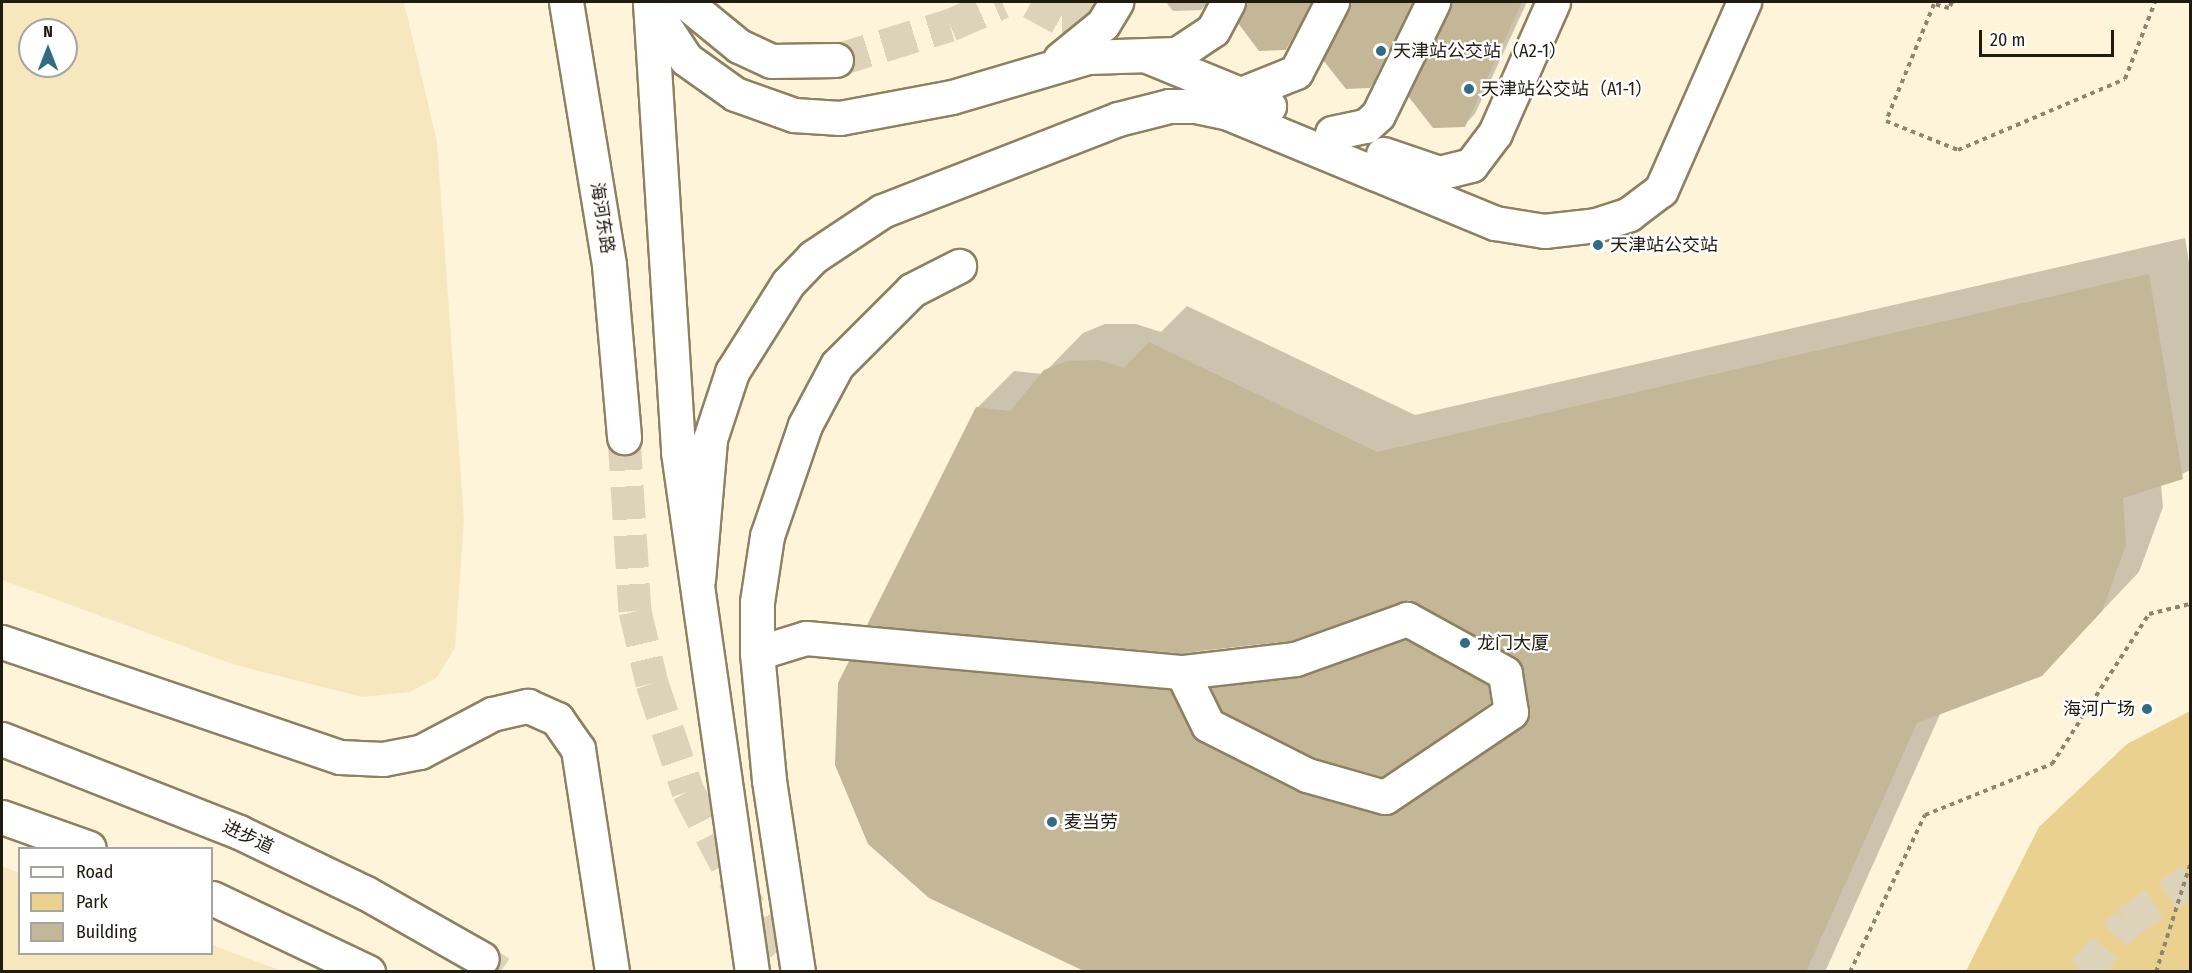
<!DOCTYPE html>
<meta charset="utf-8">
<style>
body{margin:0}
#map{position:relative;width:2192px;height:973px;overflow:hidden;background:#fef4d9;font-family:"Fira Sans Condensed","Noto Sans SC",sans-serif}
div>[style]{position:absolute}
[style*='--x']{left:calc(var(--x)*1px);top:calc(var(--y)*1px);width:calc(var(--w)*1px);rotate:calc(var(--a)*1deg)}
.built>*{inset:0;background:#f7e7be}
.green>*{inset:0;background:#ebd190}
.shadow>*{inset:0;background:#0003}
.building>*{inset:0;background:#c4b797}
.minor-tunnel>*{height:33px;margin-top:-16.5px;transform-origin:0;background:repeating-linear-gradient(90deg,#ddd3bb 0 33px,transparent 0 49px)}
.major-tunnel>*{height:33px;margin-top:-16.5px;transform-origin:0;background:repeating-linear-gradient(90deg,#ddd3bb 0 33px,transparent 0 49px)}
.path>*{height:4px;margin-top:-2px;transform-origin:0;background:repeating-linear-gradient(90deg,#8c8571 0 4.5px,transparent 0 9px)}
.roads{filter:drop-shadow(2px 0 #8d8162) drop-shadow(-2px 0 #8d8162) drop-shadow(0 2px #8d8162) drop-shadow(0 -2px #8d8162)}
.minor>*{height:33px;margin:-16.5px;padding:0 16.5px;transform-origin:16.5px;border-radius:16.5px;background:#fff}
.major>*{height:33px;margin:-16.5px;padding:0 16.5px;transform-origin:16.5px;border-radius:16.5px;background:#fff}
.dots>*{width:16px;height:16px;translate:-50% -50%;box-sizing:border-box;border:3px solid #fff;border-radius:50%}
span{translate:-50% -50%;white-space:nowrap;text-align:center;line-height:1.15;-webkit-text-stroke:4.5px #fff;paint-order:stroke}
.poi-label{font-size:18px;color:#201b0f}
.left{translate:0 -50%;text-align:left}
.right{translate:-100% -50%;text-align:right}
.street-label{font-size:18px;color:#201b0f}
.frame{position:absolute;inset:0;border:3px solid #201b0f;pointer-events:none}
.legend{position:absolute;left:18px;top:847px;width:195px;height:108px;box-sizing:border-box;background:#fff;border:2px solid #a6a49f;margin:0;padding:8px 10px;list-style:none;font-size:18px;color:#201b0f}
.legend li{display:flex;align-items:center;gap:12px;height:30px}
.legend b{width:30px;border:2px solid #a6a49f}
.north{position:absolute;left:18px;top:18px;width:60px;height:60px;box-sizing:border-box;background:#fff;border:2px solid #a6a49f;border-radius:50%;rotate:0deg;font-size:16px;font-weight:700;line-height:24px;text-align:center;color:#201b0f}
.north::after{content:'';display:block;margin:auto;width:21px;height:27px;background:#306c84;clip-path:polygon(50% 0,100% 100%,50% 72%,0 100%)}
.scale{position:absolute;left:1979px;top:30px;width:135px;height:27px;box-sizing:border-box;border:3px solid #201b0f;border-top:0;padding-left:8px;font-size:18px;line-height:21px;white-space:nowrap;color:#201b0f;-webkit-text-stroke:4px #fff;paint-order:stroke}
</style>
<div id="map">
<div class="built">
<div style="clip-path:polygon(evenodd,2px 2px,404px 2px,437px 142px,464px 520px,455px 648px,436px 678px,410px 692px,362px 697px,235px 665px,2px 580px,2px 2px,30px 30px,66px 30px,66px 66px,30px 66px,30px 30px)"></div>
<div style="clip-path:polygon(2px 866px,19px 873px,20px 954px,212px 954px,212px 945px,282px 971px,2px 971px)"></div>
</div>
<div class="green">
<div style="clip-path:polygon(2190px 711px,2190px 971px,1966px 971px,2039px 827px,2127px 744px)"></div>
</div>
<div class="shadow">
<div style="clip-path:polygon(1166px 2px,1209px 2px,1201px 10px,1173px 11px)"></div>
<div style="clip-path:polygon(1248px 2px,1315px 2px,1286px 48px,1240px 23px)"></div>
<div style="clip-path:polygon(1352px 2px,1417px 2px,1381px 75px,1370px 87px)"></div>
<div style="clip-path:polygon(1451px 2px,1527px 2px,1475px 114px,1464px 125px)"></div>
<div style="clip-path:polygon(evenodd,2185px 238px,2190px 269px,2190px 470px,2161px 485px,2163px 507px,2139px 572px,2041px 675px,1941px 712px,1825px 972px,1086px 972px,850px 662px,887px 625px,977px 408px,1014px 371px,1043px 374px,1083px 333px,1105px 324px,1136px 324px,1161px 332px,1187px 306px,1415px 415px,2185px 238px,1409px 599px,1427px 609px,1339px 640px,1192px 652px,1409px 599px,2185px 238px,874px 661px,1177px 689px,1177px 692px,874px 664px,874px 661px,2185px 238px,1523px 669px,1434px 776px,1418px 779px,1388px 770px,1490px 702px,1523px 669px)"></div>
</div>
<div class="building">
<div style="clip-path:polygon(1247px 2px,1311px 2px,1286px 50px,1259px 51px,1238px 23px)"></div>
<div style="clip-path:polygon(1351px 2px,1412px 2px,1370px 88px,1346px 89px,1323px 60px)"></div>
<div style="clip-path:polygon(1452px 2px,1522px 2px,1465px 127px,1433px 128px,1408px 96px)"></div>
<div style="clip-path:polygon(2149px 274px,2183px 479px,2123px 498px,2126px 545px,2102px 611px,2042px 676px,1917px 723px,1806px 972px,1086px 972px,929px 898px,868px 844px,835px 765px,838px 683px,849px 661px,1170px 690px,1200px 742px,1299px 792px,1380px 815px,1395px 813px,1528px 720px,1520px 662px,1409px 600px,1291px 641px,1182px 653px,867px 625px,976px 407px,1010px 411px,1044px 370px,1067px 361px,1099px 360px,1124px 368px,1149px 342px,1377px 452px)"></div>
<div style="clip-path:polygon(1405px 639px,1488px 685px,1491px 703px,1382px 777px,1314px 757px,1222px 711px,1211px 688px,1301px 677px)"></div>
</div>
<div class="minor-tunnel">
<div style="--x:1031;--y:2;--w:35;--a:29"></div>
<div style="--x:1062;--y:19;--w:21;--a:0"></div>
<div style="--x:1083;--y:19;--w:26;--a:-40"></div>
<div style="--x:836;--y:60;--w:119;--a:-17.1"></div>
<div style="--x:950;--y:25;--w:57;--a:-23.9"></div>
</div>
<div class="major-tunnel">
<div style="--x:624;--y:437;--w:174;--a:86.4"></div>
<div style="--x:635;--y:611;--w:74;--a:76.7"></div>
<div style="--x:652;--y:683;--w:114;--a:71.6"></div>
<div style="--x:688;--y:791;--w:150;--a:62.2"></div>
<div style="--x:758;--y:924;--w:64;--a:48.8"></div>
<div style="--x:482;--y:959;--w:22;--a:36"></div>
<div style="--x:2083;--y:972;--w:67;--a:-48.7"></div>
<div style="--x:2127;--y:922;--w:76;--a:-33.7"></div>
</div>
<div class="path">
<div style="--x:1952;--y:2;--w:7;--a:117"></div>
<div style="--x:1949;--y:8;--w:16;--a:-165"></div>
<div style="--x:1934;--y:4;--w:126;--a:112.3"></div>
<div style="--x:1886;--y:121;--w:78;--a:21.9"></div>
<div style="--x:1958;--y:150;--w:181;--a:-23"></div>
<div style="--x:2125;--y:79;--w:83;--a:-68.7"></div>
<div style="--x:1850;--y:972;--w:174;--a:-64.5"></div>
<div style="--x:1925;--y:815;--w:137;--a:-21.9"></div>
<div style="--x:2052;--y:764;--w:179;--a:-57.1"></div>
<div style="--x:2149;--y:614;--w:42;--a:-13.7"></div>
<div style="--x:2156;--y:972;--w:112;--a:-72.4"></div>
</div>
<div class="roads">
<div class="minor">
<div style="--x:685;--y:2;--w:70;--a:39.2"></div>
<div style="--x:739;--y:46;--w:35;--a:25"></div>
<div style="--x:771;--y:61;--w:65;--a:-0.9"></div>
<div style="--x:650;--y:3;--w:450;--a:86.4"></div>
<div style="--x:678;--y:452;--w:525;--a:81.9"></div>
<div style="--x:652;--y:7;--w:62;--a:56.8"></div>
<div style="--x:686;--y:59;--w:60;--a:35.5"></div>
<div style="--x:735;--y:94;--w:63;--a:19.6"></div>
<div style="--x:794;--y:115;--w:46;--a:3.7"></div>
<div style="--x:840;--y:118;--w:114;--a:-10.6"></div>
<div style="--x:952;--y:97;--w:142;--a:-16.4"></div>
<div style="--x:1088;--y:57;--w:89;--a:-1.9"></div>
<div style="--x:1177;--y:54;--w:43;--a:-33.7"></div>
<div style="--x:1213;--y:30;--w:32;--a:-62"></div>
<div style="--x:1147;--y:56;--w:132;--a:22.3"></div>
<div style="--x:1060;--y:59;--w:55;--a:-39.1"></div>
<div style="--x:1103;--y:24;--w:26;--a:-59"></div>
<div style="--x:1241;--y:94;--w:59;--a:-21.8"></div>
<div style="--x:1296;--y:72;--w:79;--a:-62.8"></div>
<div style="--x:1332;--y:133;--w:35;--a:-12"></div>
<div style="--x:1366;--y:126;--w:16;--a:-43"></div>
<div style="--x:1378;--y:115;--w:126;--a:-64"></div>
<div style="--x:1383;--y:154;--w:59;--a:18.7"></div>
<div style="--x:1439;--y:173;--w:33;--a:-14"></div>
<div style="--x:1471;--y:165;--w:40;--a:-53"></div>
<div style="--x:1495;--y:133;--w:143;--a:-66.1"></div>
<div style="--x:698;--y:580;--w:142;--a:-85.1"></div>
<div style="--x:710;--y:439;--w:71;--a:-71.8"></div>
<div style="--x:732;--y:372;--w:105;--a:-57.8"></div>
<div style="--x:788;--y:283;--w:36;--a:-46"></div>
<div style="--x:813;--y:257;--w:83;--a:-33.7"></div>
<div style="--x:882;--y:211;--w:253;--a:-21.3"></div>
<div style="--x:1118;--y:119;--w:53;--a:-14.3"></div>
<div style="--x:1169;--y:106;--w:27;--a:0"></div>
<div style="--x:1196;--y:106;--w:33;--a:12"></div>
<div style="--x:1228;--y:113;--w:289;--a:22.4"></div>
<div style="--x:1495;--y:223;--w:50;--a:9.3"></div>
<div style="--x:1544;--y:231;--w:52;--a:-6.6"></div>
<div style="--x:1596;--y:225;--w:35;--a:-18"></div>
<div style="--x:1629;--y:214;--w:40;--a:-37"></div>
<div style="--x:1661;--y:190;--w:206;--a:-66.2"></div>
<div style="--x:2;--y:642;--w:357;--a:18.8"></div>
<div style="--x:340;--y:757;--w:43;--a:2.7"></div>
<div style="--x:383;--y:759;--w:38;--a:-11"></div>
<div style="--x:420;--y:752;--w:81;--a:-27.8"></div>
<div style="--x:492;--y:714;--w:37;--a:-13"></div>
<div style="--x:528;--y:706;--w:32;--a:24"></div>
<div style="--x:557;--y:719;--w:37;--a:55"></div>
<div style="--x:578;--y:749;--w:226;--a:81.3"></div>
<div style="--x:757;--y:653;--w:51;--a:-17"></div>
<div style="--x:806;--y:638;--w:378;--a:5.2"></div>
<div style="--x:1182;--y:672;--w:59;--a:63.9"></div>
<div style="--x:1208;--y:725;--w:111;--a:26.8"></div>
<div style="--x:1307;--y:775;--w:81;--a:15.8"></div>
<div style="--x:1385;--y:797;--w:152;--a:-34"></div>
<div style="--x:1511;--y:712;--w:39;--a:-99"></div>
<div style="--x:1505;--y:673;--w:112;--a:-151.1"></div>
<div style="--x:1407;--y:619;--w:119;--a:160.3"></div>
<div style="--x:1295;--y:659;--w:114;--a:173.4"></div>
<div style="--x:2;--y:817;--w:92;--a:19.6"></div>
<div style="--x:212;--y:898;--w:173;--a:25.4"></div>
<div style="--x:798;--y:972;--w:194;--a:-98.6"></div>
<div style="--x:769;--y:780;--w:128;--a:-95.4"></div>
<div style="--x:757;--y:653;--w:51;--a:-90"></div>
<div style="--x:757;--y:602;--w:67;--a:-81.4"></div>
<div style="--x:767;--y:536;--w:117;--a:-71.1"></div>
<div style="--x:805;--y:425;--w:68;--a:-61.9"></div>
<div style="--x:837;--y:365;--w:106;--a:-45"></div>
<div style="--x:912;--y:290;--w:53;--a:-27.1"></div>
</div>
<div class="major">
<div style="--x:566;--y:2;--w:266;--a:80.7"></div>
<div style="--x:609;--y:265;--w:173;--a:85"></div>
<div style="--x:650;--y:2;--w:1;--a:90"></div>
<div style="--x:2;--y:739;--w:255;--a:21.4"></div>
<div style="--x:239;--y:832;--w:141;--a:25.7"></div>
<div style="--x:366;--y:893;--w:133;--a:29.6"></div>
</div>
</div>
<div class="dots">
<div style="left:1381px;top:51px;background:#306c84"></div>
<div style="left:1469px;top:89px;background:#306c84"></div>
<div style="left:1598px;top:245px;background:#306c84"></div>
<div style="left:1465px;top:643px;background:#306c84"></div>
<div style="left:2147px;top:709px;background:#306c84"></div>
<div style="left:1052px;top:822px;background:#306c84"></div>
</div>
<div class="poi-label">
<span class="left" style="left:1393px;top:51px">天津站公交站（A2-1）</span>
<span class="left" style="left:1481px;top:89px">天津站公交站（A1-1）</span>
<span class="left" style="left:1610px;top:245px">天津站公交站</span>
<span class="left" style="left:1477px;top:643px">龙门大厦</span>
<span class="right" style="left:2135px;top:709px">海河广场</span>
<span class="left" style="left:1064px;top:822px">麦当劳</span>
</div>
<div class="street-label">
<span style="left:602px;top:218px;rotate:81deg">海河东路</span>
<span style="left:248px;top:837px;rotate:25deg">进步道</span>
</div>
<div class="frame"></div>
<ul class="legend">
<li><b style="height:8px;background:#fff"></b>Road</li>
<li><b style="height:16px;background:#ebd190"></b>Park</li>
<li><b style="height:16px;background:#c4b797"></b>Building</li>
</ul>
<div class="north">N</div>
<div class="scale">20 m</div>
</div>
